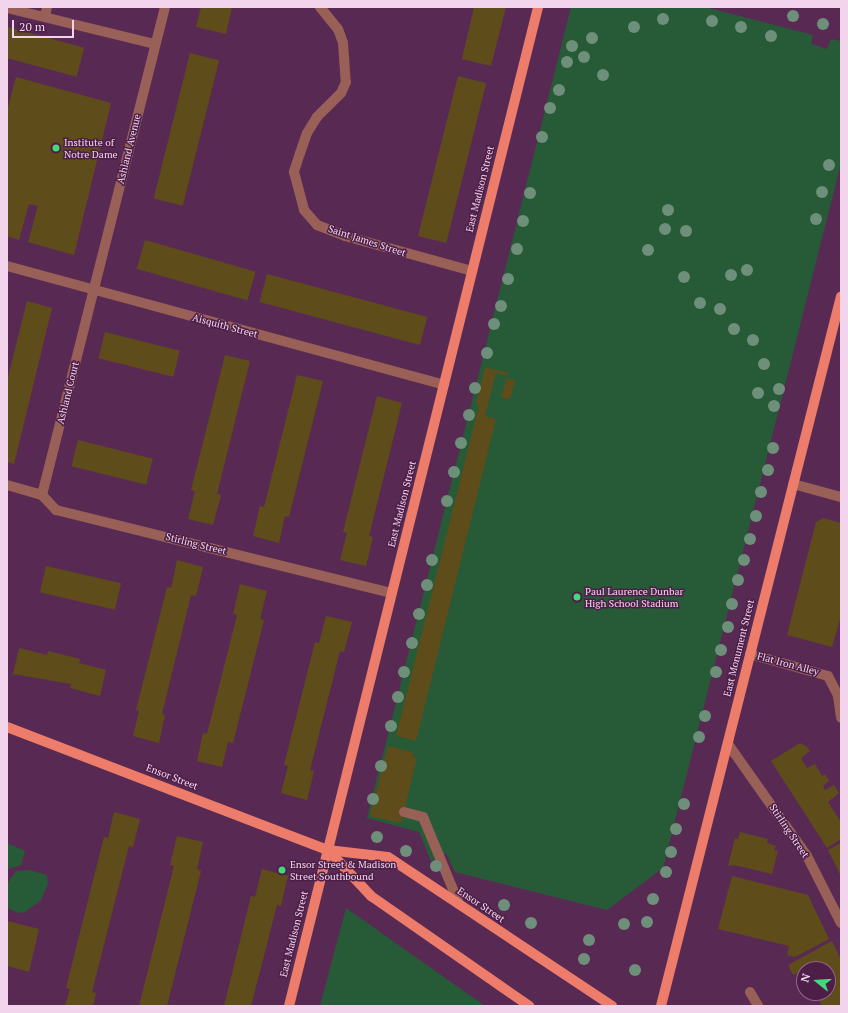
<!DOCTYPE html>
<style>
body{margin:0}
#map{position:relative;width:848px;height:1013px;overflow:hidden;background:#582a53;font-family:"PT Serif",serif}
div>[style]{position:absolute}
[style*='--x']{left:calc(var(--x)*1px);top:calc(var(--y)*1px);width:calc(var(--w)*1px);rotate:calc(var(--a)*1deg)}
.green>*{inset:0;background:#275b37}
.building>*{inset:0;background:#5e4d1a;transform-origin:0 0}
.service>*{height:10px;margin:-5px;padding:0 5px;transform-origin:5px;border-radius:5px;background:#986056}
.minor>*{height:10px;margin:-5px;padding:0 5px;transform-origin:5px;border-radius:5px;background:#986056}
.primary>*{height:10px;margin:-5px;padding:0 5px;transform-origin:5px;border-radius:5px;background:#ed7d6a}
.trees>*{width:12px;height:12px;margin:-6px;border-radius:50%;background:#6e8f7a}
.dots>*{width:11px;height:11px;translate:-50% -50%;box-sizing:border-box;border:2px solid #4d1f48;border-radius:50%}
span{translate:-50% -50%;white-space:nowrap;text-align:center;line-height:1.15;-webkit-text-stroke:3px #4d1f48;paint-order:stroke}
.poi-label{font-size:10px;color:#f2d5ed}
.left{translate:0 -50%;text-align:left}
.street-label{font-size:10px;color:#f2d5ed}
.frame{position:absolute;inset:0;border:8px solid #f2d5ed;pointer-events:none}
.north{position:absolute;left:796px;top:961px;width:40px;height:40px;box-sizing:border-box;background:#4d1f48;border:1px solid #8f688a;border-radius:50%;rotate:287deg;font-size:11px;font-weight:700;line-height:16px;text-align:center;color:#f2d5ed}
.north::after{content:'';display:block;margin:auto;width:14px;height:18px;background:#47d779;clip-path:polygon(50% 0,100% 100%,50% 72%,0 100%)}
.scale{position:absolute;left:12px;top:20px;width:62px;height:18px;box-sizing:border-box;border:2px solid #f2d5ed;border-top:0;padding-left:5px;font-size:12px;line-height:14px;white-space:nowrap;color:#f2d5ed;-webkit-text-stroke:3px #4d1f48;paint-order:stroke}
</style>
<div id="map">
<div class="green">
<div style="clip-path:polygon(571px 7px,705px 7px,813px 35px,811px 44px,827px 49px,831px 39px,841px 41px,841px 163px,663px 868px,607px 910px,455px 872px,446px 853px,431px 861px,419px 832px,367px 818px)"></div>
<div style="clip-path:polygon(7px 843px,25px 851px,21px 865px,8px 869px)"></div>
<div style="clip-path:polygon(29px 870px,47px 875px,48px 884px,41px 900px,25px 912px,18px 913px,9px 909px,7px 904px,7px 884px,16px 871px)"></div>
<div style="clip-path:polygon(346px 908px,485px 1006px,320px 1006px)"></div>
</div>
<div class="building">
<div style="clip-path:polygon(201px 7px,232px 7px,226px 34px,196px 27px)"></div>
<div style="clip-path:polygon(474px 7px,506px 7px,491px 66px,462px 59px)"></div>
<div style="left:7px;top:27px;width:80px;height:30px;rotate:15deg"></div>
<div style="left:190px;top:53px;width:30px;height:150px;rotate:14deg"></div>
<div style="left:458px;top:76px;width:29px;height:165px;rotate:14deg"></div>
<div style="clip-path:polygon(16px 77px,111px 103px,74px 255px,28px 242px,38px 206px,29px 204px,19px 240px,7px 236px,7px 111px)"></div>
<div style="left:145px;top:240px;width:115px;height:30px;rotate:16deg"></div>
<div style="left:267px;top:274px;width:166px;height:29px;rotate:15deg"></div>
<div style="clip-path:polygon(27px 301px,52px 308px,14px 464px,7px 462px,7px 381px)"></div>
<div style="left:105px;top:332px;width:77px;height:27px;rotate:14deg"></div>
<div style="clip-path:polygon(225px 355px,250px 361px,217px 494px,221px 495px,213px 525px,188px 519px,195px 491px,191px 490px)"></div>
<div style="clip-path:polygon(485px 367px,508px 373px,508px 376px,496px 373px,485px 416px,496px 419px,416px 741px,396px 736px,479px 405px,476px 404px)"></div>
<div style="clip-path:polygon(297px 375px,323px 381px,289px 517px,285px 516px,279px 543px,253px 536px,260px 506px,264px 507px)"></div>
<div style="left:507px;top:378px;width:9px;height:20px;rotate:18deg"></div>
<div style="clip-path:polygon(377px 396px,402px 403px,369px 536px,373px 537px,366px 566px,340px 560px,347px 533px,343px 532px)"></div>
<div style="left:78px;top:440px;width:77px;height:27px;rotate:14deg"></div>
<div style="clip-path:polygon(823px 518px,841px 523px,841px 616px,832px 647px,787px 635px,816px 522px)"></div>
<div style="clip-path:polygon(177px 560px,203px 567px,196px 596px,191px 595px,162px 714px,165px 715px,159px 743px,133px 736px,139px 711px,136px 710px,167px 587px,171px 588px)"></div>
<div style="left:46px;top:566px;width:77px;height:27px;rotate:13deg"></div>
<div style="clip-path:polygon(240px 584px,267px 591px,260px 619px,264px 620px,233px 743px,228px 742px,222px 767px,197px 761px,203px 733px,207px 734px,237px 615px,233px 614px)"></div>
<div style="clip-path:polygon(326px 616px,352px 622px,344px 652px,340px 651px,310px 770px,314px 771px,307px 800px,281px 793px,288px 766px,284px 765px,315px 642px,319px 643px)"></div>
<div style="clip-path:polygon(19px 648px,47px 655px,48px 651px,80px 659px,79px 663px,106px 670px,100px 696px,70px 688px,71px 684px,13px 674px)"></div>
<div style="clip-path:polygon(800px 743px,806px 746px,810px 751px,801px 758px,807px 768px,815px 764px,822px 776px,825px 774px,829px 781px,823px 786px,825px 790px,834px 785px,839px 793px,828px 802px,841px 822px,841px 839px,827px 848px,771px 761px)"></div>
<div style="clip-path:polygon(388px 746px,413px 752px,412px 757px,417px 758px,401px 823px,370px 816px)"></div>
<div style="clip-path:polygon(114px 812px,140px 819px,133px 847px,129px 846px,92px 992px,96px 993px,93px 1006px,65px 1006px,70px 989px,66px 988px,104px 837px,108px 838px)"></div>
<div style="clip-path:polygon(740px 832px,768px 839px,767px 843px,776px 846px,774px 850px,778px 851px,772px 874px,734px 865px,728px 866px,735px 838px,738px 839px)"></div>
<div style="clip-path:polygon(177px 836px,203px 842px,197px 869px,201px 871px,167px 1006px,139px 1006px,174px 866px,170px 865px)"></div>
<div style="clip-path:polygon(841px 843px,841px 876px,828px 850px)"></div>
<div style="clip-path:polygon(262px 869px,288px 876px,281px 906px,277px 905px,251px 1006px,224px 1006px,251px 896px,255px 897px)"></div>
<div style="clip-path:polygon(732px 876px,808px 895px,829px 939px,795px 957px,787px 955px,789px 946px,718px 929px)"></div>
<div style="clip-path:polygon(7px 921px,39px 929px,29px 972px,7px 966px)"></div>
<div style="clip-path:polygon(832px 941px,841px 960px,841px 1006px,822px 1006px,816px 993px,828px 993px,828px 969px,804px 969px,804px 975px,802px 971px,793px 975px,788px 965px)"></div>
</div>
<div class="service">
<div style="--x:404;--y:812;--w:20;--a:15"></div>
<div style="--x:423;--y:817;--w:94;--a:67.5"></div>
<div style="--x:750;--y:992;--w:16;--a:60"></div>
</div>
<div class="minor">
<div style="--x:320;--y:7;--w:28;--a:51"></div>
<div style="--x:338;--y:29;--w:15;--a:70"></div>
<div style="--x:343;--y:43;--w:39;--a:86"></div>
<div style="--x:346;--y:82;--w:12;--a:114"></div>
<div style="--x:341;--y:93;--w:34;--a:135"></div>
<div style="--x:317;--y:117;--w:19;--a:122"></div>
<div style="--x:307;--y:133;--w:21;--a:109"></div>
<div style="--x:300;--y:153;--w:20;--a:108"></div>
<div style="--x:294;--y:172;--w:39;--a:75"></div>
<div style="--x:304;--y:210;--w:20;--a:49"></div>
<div style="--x:317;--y:225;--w:30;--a:21"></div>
<div style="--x:345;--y:236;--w:132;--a:15.4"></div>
<div style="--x:7;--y:8;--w:152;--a:13.7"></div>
<div style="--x:45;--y:17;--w:10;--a:-79"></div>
<div style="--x:7;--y:266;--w:453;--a:15.2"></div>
<div style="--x:793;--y:484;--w:50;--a:15.2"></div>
<div style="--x:7;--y:485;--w:36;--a:16"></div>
<div style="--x:42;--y:495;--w:21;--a:47"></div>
<div style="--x:56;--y:510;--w:345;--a:13.9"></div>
<div style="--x:42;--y:495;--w:503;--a:-75.85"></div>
<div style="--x:750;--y:654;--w:81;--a:15.8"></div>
<div style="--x:828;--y:676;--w:22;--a:63"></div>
<div style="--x:838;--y:696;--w:22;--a:82"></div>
<div style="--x:728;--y:744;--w:137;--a:54.8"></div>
<div style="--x:807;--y:856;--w:75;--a:63.1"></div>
</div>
<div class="primary">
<div style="--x:7;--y:727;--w:344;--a:21"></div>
<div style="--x:328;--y:850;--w:60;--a:6.7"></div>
<div style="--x:388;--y:857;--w:269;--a:33.6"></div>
<div style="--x:328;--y:850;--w:63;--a:46.9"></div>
<div style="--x:371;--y:896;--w:193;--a:34.8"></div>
<div style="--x:289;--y:1006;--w:1030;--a:-76"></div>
<div style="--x:661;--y:1006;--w:732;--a:-75.77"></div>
</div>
<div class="trees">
<div style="left:793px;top:16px"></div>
<div style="left:663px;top:19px"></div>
<div style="left:712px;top:21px"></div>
<div style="left:823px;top:24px"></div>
<div style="left:634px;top:27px"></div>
<div style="left:741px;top:27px"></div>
<div style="left:771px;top:36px"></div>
<div style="left:592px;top:38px"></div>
<div style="left:572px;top:46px"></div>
<div style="left:584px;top:57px"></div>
<div style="left:567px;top:62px"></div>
<div style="left:603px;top:75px"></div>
<div style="left:559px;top:90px"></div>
<div style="left:550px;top:108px"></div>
<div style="left:542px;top:137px"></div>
<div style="left:829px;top:165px"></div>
<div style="left:822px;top:192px"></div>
<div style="left:530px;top:193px"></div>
<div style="left:668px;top:210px"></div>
<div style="left:816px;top:219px"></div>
<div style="left:523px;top:221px"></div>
<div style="left:665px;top:229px"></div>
<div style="left:686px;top:231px"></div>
<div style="left:517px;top:249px"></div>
<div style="left:648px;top:250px"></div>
<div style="left:747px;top:270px"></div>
<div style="left:731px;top:275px"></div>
<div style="left:684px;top:277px"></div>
<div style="left:508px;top:279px"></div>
<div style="left:700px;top:303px"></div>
<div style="left:501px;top:306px"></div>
<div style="left:720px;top:309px"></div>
<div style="left:494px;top:324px"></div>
<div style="left:734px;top:329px"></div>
<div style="left:753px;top:340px"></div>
<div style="left:487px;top:353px"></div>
<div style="left:764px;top:364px"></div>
<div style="left:475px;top:388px"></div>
<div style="left:779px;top:389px"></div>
<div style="left:758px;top:393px"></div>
<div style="left:774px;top:406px"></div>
<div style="left:469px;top:415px"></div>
<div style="left:461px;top:443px"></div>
<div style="left:773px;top:448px"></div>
<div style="left:768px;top:470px"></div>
<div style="left:454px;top:472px"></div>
<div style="left:761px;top:492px"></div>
<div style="left:447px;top:501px"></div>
<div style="left:756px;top:516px"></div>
<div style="left:750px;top:539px"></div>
<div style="left:432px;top:560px"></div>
<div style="left:744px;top:560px"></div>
<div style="left:738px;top:580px"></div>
<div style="left:427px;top:585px"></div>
<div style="left:732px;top:604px"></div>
<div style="left:419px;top:614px"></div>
<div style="left:728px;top:627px"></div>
<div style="left:412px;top:643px"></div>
<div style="left:721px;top:650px"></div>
<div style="left:404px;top:672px"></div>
<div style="left:716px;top:672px"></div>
<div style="left:398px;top:697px"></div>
<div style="left:705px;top:716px"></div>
<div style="left:391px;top:726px"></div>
<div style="left:699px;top:737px"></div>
<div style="left:381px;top:766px"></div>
<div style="left:373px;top:799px"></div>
<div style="left:684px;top:804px"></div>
<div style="left:676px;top:829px"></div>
<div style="left:377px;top:837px"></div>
<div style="left:406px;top:851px"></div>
<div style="left:671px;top:852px"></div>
<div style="left:436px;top:866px"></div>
<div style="left:666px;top:872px"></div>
<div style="left:653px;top:899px"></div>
<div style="left:504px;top:905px"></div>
<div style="left:647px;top:922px"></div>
<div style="left:531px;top:923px"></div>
<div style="left:624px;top:924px"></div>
<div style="left:589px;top:940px"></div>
<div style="left:584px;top:959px"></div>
<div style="left:635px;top:970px"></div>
</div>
<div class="dots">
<div style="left:56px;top:148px;background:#47d779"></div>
<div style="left:577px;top:597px;background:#47d779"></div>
<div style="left:282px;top:870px;background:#47d779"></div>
</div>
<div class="poi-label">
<span class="left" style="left:64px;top:148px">Institute of<br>Notre Dame</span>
<span class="left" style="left:585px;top:597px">Paul Laurence Dunbar<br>High School Stadium</span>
<span class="left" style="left:290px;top:870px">Ensor Street &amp; Madison<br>Street Southbound</span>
</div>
<div class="street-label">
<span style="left:129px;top:149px;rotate:-76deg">Ashland Avenue</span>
<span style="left:480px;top:189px;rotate:-76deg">East Madison Street</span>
<span style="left:367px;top:241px;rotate:18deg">Saint James Street</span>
<span style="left:225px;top:326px;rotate:15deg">Aisquith Street</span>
<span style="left:68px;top:393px;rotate:-76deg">Ashland Court</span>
<span style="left:402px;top:504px;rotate:-76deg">East Madison Street</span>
<span style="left:196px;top:544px;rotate:14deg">Stirling Street</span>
<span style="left:739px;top:648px;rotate:-76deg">East Monument Street</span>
<span style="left:788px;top:664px;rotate:15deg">Flat Iron Alley</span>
<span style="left:172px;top:777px;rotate:21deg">Ensor Street</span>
<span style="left:789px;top:831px;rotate:56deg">Stirling Street</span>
<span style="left:481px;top:905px;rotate:34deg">Ensor Street</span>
<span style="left:294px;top:934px;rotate:-76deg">East Madison Street</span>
</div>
<div class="frame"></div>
<div class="north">N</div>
<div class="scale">20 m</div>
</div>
